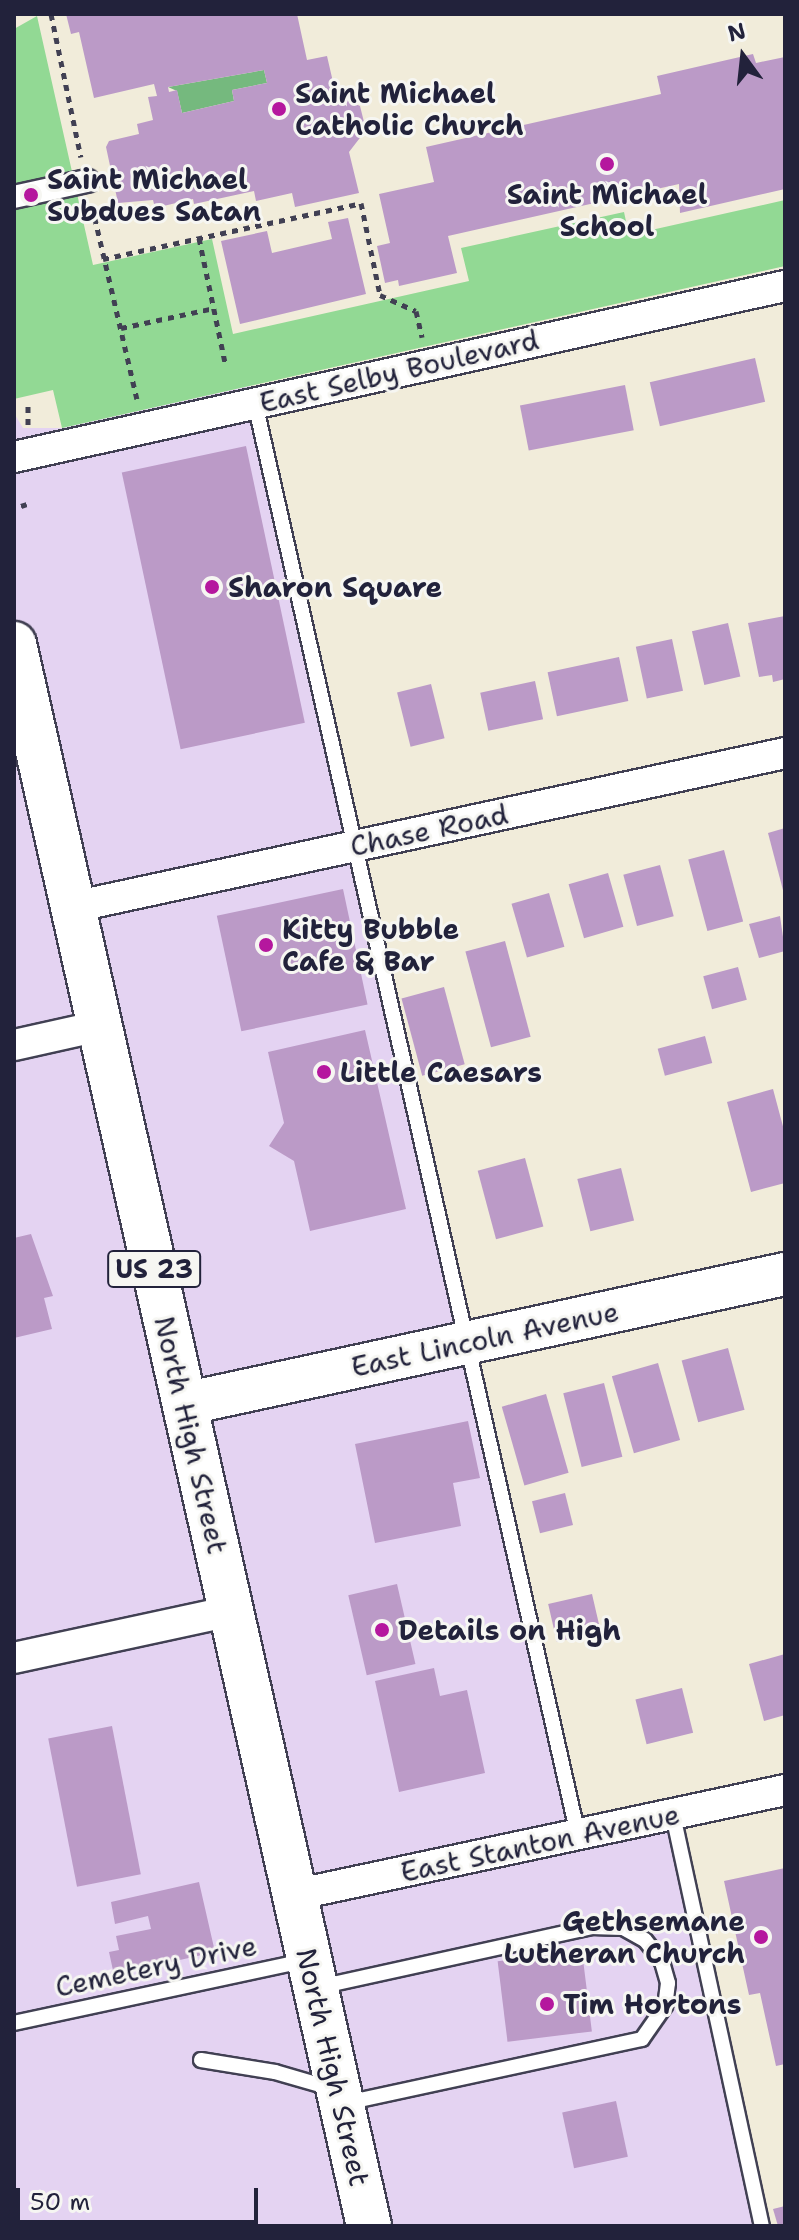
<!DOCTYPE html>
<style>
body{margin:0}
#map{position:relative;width:799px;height:2240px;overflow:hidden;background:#f1ecda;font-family:"Shantell Sans",sans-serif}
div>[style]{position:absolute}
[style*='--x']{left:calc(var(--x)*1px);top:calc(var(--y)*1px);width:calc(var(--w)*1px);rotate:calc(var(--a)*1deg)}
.built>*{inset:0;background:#e4d3f2}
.green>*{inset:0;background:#92d994}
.forest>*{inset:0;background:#75b97e}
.building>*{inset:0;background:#bb9ac7;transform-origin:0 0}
.path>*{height:5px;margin-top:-2.5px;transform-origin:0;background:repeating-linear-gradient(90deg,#414053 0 6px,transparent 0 12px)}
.roads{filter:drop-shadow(2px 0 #414053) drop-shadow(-2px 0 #414053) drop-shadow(0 2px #414053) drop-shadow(0 -2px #414053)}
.service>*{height:14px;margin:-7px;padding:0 7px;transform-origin:7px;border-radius:7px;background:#fff}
.pedestrian>*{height:22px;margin:-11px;padding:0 11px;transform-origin:11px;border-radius:11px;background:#fff}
.minor>*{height:30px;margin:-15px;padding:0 15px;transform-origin:15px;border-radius:15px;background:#fff}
.secondary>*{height:42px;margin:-21px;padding:0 21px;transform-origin:21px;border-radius:21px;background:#fff}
.primary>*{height:44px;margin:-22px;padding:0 22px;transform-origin:22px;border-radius:22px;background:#fff}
.dots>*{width:22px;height:22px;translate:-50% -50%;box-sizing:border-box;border:4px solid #f6f6f2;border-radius:50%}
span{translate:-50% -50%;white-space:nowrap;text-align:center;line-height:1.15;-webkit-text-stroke:6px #f6f6f2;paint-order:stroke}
.shield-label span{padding:2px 6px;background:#f6f6f2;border:2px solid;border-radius:6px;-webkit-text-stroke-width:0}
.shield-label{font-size:26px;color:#22223b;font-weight:700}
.poi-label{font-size:28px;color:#22223b;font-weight:700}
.left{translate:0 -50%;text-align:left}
.right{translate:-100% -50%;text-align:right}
.street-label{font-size:28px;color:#22223b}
.frame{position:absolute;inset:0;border:16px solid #22223b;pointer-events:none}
.north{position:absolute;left:703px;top:16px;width:80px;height:80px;-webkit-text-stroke:6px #f6f6f2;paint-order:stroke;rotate:345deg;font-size:22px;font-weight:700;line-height:32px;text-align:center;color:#22223b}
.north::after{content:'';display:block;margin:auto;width:28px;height:36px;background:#22223b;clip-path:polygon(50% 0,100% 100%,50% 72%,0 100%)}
.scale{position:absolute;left:16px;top:2188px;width:242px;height:36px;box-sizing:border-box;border:4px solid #22223b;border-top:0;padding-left:10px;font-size:24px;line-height:28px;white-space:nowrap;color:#22223b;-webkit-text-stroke:6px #f6f6f2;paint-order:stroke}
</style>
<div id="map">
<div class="built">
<div style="clip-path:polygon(250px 386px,578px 1834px,676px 1826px,768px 2226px,14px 2226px,14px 413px,23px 428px,62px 428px)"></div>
</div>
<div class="green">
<div style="clip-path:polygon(37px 16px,93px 265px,212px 239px,233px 334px,469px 281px,461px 248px,624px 212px,629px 235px,785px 200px,785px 266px,62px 428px,53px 390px,14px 399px,14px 29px)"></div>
</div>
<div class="forest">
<div style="clip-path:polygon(264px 70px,267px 83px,232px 90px,234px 101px,182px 113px,177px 91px,168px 87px)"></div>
</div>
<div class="building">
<div style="clip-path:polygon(evenodd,66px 14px,297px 14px,307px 60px,327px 56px,336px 95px,360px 106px,366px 130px,349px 152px,359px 193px,295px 207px,292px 193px,256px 201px,254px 191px,194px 204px,193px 199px,155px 208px,153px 200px,118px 203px,106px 147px,109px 141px,139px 134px,137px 124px,153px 120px,148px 97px,157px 96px,154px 84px,94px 98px,79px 32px,71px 34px,66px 14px,264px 70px,267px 83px,232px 90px,234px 101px,182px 113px,177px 90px,169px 92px,168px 87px,264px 70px)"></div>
<div style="clip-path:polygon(753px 54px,756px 63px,785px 57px,785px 189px,680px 213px,679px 184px,448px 236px,457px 273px,399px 286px,398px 280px,385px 283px,377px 246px,390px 243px,379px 194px,434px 182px,426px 147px,661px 94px,657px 76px)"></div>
<div style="clip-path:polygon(348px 218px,366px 294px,240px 324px,221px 241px,267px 231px,272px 253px,332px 239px,328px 222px)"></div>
<div style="left:755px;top:358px;width:45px;height:108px;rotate:77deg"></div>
<div style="left:625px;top:385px;width:46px;height:107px;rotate:79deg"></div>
<div style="left:246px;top:446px;width:283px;height:127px;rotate:78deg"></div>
<div style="clip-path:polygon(785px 616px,785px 679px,773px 682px,772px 675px,759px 677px,748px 623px)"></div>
<div style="left:728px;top:623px;width:55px;height:37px;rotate:77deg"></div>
<div style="left:672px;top:639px;width:53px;height:37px;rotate:78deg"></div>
<div style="left:619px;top:657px;width:45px;height:73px;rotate:78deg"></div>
<div style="left:535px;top:681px;width:39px;height:56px;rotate:78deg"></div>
<div style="left:431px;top:684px;width:56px;height:35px;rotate:76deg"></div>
<div style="clip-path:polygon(785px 828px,785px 893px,784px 894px,768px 833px)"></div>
<div style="left:724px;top:850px;width:74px;height:37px;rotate:75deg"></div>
<div style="left:660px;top:865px;width:53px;height:38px;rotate:75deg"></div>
<div style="left:608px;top:873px;width:56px;height:41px;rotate:74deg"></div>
<div style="left:343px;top:889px;width:118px;height:129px;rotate:78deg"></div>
<div style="left:549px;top:893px;width:56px;height:39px;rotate:74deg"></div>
<div style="clip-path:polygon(780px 916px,785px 951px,759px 958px,749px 924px)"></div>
<div style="left:505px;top:941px;width:99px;height:41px;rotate:75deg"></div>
<div style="left:738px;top:967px;width:34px;height:36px;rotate:75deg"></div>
<div style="left:444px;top:987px;width:80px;height:44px;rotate:75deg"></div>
<div style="clip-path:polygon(365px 1030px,406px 1209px,310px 1231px,294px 1161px,269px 1146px,284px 1123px,268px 1052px)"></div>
<div style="left:705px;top:1036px;width:28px;height:49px;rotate:75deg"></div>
<div style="clip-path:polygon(773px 1089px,785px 1134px,785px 1183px,751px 1192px,727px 1102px)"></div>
<div style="left:525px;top:1158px;width:71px;height:49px;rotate:75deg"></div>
<div style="left:621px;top:1168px;width:54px;height:45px;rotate:76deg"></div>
<div style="clip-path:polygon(31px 1234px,53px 1296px,44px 1298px,52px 1329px,14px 1338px,14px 1238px)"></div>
<div style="left:728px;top:1348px;width:64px;height:48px;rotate:75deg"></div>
<div style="left:658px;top:1363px;width:80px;height:48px;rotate:74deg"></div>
<div style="left:604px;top:1383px;width:76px;height:42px;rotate:76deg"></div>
<div style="left:546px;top:1394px;width:82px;height:46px;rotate:74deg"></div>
<div style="clip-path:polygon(468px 1421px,480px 1478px,453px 1483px,461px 1526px,375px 1543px,355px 1444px)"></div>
<div style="left:565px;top:1493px;width:33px;height:34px;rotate:76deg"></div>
<div style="left:397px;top:1584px;width:82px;height:50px;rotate:77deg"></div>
<div style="left:592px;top:1594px;width:39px;height:45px;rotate:77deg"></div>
<div style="clip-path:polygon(785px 1654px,785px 1715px,764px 1721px,749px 1664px)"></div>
<div style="clip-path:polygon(434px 1668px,440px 1696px,467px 1690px,485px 1773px,399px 1792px,375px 1681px)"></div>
<div style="left:682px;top:1688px;width:46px;height:48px;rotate:76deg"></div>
<div style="left:112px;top:1726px;width:151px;height:65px;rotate:79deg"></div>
<div style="clip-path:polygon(785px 1868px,785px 2064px,776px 2066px,760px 1993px,749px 1995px,724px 1881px)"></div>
<div style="clip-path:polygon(199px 1882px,215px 1952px,114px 1975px,109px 1952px,119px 1950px,116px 1936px,151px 1929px,148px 1916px,115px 1924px,111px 1902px)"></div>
<div style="left:582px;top:1951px;width:81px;height:85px;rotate:83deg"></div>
<div style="left:616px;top:2101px;width:57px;height:55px;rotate:78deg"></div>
<div style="clip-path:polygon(785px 2206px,785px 2226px,778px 2226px,773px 2209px)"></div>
</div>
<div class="path">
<div style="--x:51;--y:14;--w:146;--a:78.2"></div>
<div style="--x:92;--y:206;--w:198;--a:76.9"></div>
<div style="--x:199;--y:238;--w:127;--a:78.2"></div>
<div style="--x:103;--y:259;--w:264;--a:-12.2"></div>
<div style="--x:361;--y:203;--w:94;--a:78.3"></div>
<div style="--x:380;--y:295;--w:39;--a:24"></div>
<div style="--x:416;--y:311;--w:27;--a:77"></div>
<div style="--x:121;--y:328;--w:95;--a:-12.1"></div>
<div style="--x:28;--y:406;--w:19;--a:90"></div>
<div style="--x:21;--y:506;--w:6;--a:-18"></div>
</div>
<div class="roads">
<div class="service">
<div style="--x:255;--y:403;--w:1468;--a:77.29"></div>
<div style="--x:673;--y:1815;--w:421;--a:77.8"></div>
<div style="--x:319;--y:1987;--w:279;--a:-12.4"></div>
<div style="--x:591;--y:1927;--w:32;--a:2"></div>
<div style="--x:623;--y:1928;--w:25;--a:29"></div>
<div style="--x:645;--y:1940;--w:28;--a:52"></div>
<div style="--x:662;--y:1962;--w:22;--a:74"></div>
<div style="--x:668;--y:1983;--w:23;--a:97"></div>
<div style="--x:665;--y:2006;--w:40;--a:124.9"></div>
<div style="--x:642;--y:2039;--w:303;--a:167.8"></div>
<div style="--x:14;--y:2023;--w:296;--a:-12.1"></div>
<div style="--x:201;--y:2060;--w:75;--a:9.2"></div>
<div style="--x:275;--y:2072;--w:57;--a:16.2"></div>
</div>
<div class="pedestrian">
<div style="--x:14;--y:197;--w:75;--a:-12.4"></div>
</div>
<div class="minor">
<div style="--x:14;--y:457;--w:790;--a:-12.51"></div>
<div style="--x:73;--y:907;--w:728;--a:-12.2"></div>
<div style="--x:14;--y:1045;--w:88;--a:-12.5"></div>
<div style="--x:14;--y:1658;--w:222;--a:-12.2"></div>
<div style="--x:294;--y:1895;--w:502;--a:-12.07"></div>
</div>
<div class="secondary">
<div style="--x:184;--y:1404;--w:615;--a:-12.21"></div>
</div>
<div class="primary">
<div style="--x:14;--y:644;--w:1621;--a:77.35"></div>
</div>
</div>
<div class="dots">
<div style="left:279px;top:109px;background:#b5179e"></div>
<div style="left:607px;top:164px;background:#b5179e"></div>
<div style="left:31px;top:195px;background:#b5179e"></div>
<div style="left:212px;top:587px;background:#b5179e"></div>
<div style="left:266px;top:945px;background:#b5179e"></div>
<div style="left:324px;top:1072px;background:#b5179e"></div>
<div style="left:382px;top:1630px;background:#b5179e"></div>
<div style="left:761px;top:1937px;background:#b5179e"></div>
<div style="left:547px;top:2004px;background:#b5179e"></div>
</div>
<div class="shield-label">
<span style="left:154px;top:1269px">US 23</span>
</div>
<div class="poi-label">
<span class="left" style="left:295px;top:109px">Saint Michael<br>Catholic Church</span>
<span class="left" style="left:47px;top:195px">Saint Michael<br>Subdues Satan</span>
<span style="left:607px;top:210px">Saint Michael<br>School</span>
<span class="left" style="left:228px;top:587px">Sharon Square</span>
<span class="left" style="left:282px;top:945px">Kitty Bubble<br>Cafe &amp; Bar</span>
<span class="left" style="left:340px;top:1072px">Little Caesars</span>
<span class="left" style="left:398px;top:1630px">Details on High</span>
<span class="right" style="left:745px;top:1937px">Gethsemane<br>Lutheran Church</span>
<span class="left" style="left:563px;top:2004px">Tim Hortons</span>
</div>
<div class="street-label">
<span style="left:399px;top:371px;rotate:-13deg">East Selby Boulevard</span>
<span style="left:429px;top:830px;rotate:-12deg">Chase Road</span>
<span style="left:485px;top:1339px;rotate:-12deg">East Lincoln Avenue</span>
<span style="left:191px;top:1435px;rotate:77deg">North High Street</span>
<span style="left:540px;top:1843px;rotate:-12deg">East Stanton Avenue</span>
<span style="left:156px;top:1966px;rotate:-12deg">Cemetery Drive</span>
<span style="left:333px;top:2067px;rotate:77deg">North High Street</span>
</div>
<div class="frame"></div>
<div class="north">N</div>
<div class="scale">50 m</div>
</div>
